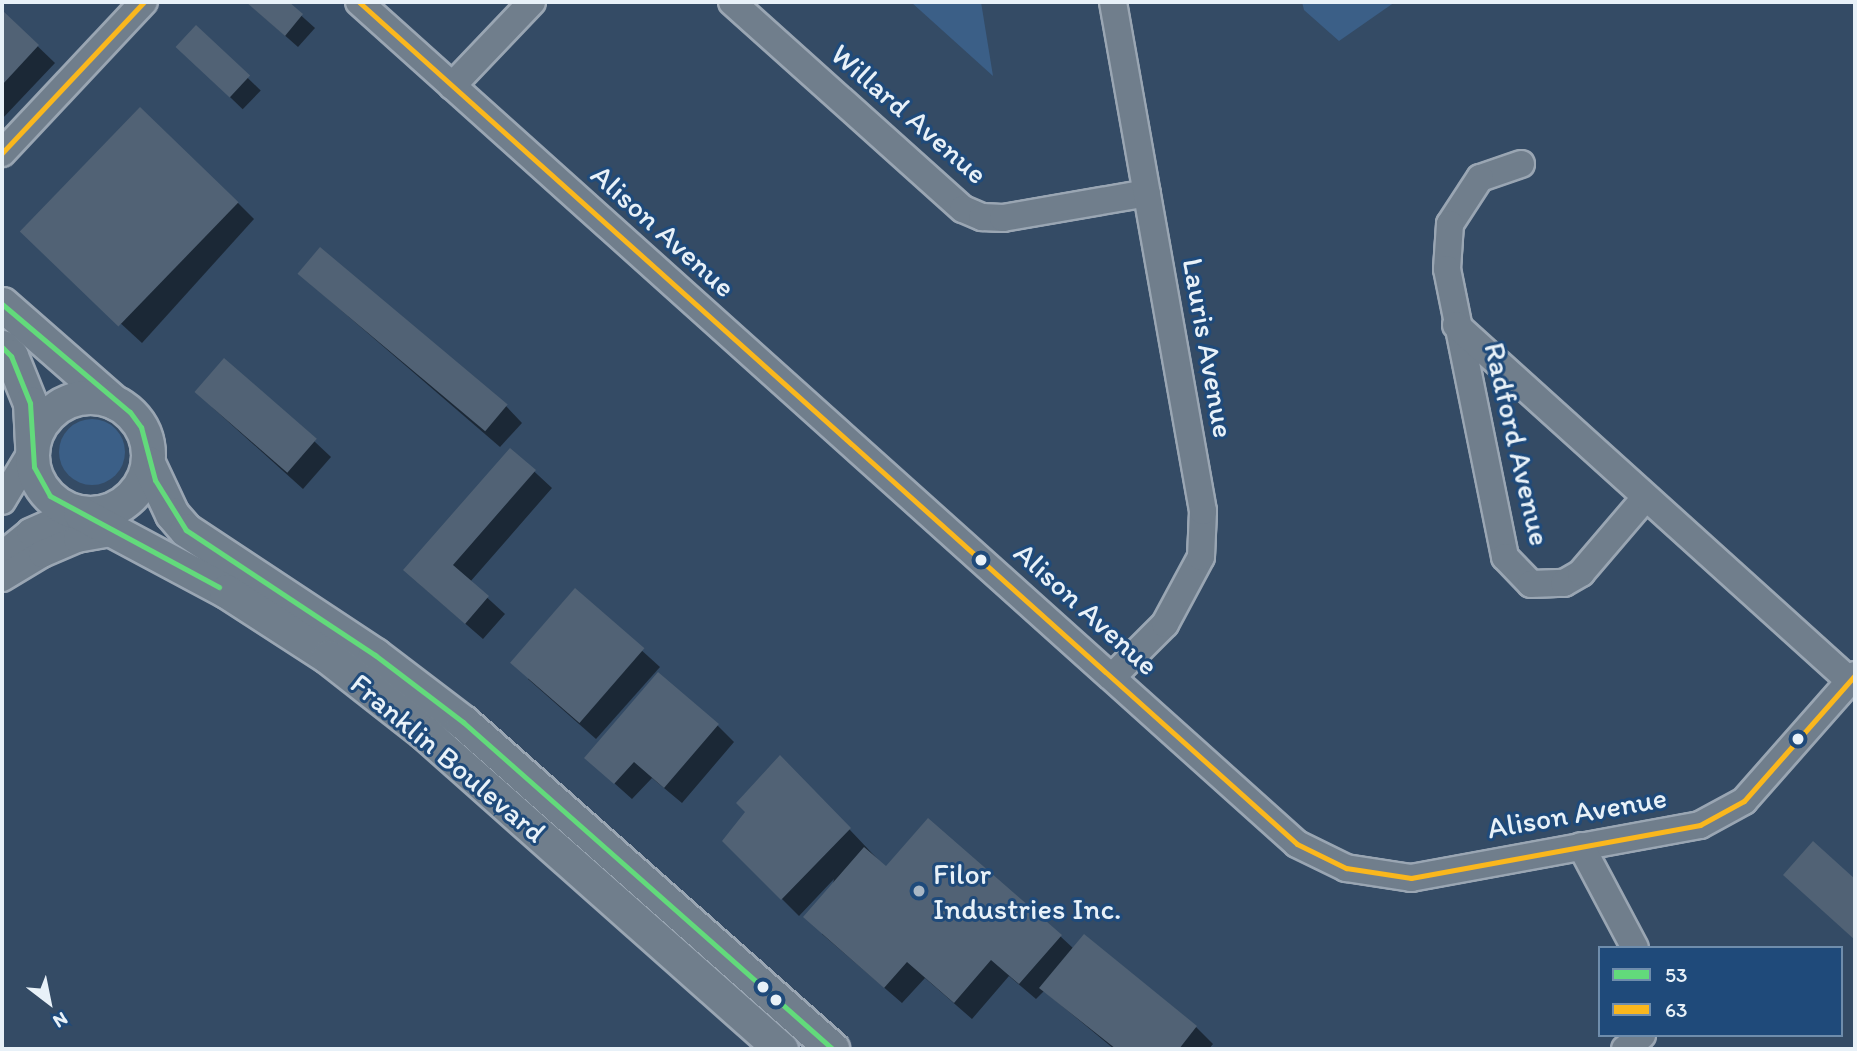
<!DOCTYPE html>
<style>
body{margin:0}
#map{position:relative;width:1857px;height:1051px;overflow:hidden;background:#344b65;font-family:Itim,sans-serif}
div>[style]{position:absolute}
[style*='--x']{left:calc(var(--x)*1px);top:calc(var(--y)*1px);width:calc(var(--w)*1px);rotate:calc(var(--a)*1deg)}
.green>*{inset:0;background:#3b5f87}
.round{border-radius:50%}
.shadow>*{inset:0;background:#0007;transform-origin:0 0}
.building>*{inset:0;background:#516275;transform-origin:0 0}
.roads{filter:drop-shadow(2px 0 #9aa6b3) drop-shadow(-2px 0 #9aa6b3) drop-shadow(0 2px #9aa6b3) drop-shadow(0 -2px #9aa6b3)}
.minor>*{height:26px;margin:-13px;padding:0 13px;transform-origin:13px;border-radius:13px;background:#707e8c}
.major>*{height:33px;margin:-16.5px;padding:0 16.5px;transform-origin:16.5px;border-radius:16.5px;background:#707e8c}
.major>.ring{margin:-16.5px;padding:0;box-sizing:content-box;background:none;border:33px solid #707e8c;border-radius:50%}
.bus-1>*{height:5px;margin:-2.5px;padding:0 2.5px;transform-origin:2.5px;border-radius:2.5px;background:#62da7b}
.bus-2>*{height:5px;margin:-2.5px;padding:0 2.5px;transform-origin:2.5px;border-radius:2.5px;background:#fab71d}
.dots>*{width:19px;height:19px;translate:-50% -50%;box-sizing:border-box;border:4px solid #1f4a7a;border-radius:50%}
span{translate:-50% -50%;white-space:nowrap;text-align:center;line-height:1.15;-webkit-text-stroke:6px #1f4a7a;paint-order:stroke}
.street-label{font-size:30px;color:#e8f1f8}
.poi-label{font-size:30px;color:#e8f1f8}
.left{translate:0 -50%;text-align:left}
.frame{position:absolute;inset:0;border:4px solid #e8f1f8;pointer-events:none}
.legend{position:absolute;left:1598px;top:946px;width:245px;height:91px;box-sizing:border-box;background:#1f4a7a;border:2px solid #6f8dac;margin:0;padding:9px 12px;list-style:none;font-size:21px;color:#e8f1f8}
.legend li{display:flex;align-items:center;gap:14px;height:35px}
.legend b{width:35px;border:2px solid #6f8dac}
.north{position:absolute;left:14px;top:967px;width:70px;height:70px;-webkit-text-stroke:5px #1f4a7a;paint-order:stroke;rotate:148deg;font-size:19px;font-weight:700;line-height:28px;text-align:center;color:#e8f1f8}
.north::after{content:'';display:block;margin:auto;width:24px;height:32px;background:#e8f1f8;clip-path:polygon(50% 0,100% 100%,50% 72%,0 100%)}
</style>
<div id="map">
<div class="green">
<div style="clip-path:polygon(911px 2px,981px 2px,993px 76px)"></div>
<div style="clip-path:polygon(1302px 2px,1395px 2px,1339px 41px,1304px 10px)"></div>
<div class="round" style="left:59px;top:419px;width:66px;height:66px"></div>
</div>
<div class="shadow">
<div style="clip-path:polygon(247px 2px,286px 2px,315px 28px,298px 47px)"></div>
<div style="clip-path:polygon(2px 12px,55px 63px,2px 119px)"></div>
<div style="left:196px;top:28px;width:90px;height:26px;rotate:44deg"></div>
<div style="clip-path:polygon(237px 202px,254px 219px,142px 343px,42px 251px)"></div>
<div style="clip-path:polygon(298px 273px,506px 406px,522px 423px,500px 447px)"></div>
<div style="clip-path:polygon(212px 407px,314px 441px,331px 457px,303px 489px)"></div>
<div style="clip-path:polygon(511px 450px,552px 488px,470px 582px,505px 614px,483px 639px,422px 586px)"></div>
<div style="clip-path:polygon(575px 590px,660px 667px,596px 739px,528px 679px)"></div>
<div style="clip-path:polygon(717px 725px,734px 742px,682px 803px,652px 778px,632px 799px,604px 774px)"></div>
<div style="clip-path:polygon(797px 774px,886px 868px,1060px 936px,1074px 949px,1196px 1027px,1213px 1044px,1209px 1049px,1114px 1049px,1044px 991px,1036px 999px,1009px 976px,972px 1019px,925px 978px,902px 1003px,822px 934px,834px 879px,799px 916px,724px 841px)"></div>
</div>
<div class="building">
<div style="clip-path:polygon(246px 2px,289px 2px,303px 14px,285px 36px)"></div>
<div style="clip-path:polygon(2px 10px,39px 45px,2px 85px)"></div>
<div style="left:196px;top:25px;width:74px;height:30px;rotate:43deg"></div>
<div style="left:140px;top:107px;width:137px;height:173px;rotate:44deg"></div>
<div style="left:320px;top:247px;width:245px;height:35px;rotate:40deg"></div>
<div style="left:224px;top:358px;width:123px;height:45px;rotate:41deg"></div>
<div style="clip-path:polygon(510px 448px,536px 470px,453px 565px,489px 596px,465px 624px,403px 570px)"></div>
<div style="left:575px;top:588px;width:92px;height:99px;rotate:41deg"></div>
<div style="clip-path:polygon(658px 672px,719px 724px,664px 788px,634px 762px,614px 784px,584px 758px)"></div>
<div style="clip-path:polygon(780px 755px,851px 828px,781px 900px,722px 841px,745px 812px,736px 803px)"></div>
<div style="clip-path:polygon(928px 818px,1062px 935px,1019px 984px,991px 960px,954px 1003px,907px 962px,884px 988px,803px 917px,864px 847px,886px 866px)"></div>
<div style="clip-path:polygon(1813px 841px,1855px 879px,1855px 940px,1783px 875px)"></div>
<div style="clip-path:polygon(1084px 934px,1197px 1026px,1179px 1049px,1116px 1049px,1039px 988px)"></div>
</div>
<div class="roads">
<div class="minor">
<div style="--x:359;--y:2;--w:1260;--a:41.91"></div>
<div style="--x:1297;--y:844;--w:55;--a:26.1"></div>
<div style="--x:1346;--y:868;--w:66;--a:8.7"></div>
<div style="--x:1411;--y:878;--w:294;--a:-10.4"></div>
<div style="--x:1700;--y:825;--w:50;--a:-28.6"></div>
<div style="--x:1744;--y:801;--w:168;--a:-48.6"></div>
<div style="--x:732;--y:2;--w:310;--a:41.9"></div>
<div style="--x:963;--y:209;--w:21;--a:23"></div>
<div style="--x:982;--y:217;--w:21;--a:3"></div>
<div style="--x:1003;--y:218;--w:146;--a:-9.8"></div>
<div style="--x:452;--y:86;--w:116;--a:-46.4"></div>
<div style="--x:2;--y:153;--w:207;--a:-46.8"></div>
<div style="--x:1521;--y:164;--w:43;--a:161.1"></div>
<div style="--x:1480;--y:178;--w:55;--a:123.1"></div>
<div style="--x:1450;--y:224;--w:45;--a:93.8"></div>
<div style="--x:1447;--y:269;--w:294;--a:78.6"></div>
<div style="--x:1505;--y:557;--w:37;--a:46"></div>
<div style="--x:1531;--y:584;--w:33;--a:-2"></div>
<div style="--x:1564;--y:583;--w:20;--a:-30"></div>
<div style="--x:1581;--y:573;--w:99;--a:-49.5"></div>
<div style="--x:1456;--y:325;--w:531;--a:42.1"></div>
<div style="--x:2;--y:501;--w:58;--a:-59"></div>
<div style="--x:2;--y:555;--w:36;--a:-39"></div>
<div style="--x:30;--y:532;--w:49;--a:-24"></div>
<div style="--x:2;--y:578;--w:47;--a:-31"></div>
<div style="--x:42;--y:554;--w:38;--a:-23"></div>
<div style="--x:77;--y:539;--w:39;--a:-10"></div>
<div style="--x:1112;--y:677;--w:75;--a:-45"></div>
<div style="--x:1165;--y:624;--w:76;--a:-61.8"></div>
<div style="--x:1201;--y:557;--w:46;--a:-87.5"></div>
<div style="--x:1203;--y:511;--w:517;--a:-100.03"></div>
<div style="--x:1581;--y:846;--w:115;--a:62.1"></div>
<div style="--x:1625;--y:1049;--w:22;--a:-39"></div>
</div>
<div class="major">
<div style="--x:2;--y:304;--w:149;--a:41.2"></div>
<div style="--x:2;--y:347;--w:13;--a:45"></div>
<div style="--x:11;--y:356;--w:51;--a:68"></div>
<div style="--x:30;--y:403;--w:41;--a:87.2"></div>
<div class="ring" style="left:32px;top:397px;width:83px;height:83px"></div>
<div style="--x:148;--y:463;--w:56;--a:64.8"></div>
<div style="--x:172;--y:514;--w:21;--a:49"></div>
<div style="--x:186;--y:530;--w:227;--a:33.5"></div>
<div style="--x:375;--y:655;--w:111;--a:37.3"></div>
<div style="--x:463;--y:722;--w:493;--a:41.5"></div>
<div style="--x:80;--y:513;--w:166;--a:28.1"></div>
<div style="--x:226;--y:591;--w:121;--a:32.9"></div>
<div style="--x:328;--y:657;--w:123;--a:38.1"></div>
<div style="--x:425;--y:733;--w:476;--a:41.6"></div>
</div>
</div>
<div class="bus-1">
<div style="--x:2;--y:304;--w:167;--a:40.2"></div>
<div style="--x:130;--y:412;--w:19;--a:54"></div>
<div style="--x:141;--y:427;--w:55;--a:75.2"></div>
<div style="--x:155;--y:480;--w:59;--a:58.2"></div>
<div style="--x:186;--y:530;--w:227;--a:33.5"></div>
<div style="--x:375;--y:655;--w:111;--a:37.3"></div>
<div style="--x:463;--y:722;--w:493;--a:41.5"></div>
<div style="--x:2;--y:347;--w:13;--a:45"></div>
<div style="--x:11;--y:356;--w:51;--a:68"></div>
<div style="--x:30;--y:403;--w:64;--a:86.4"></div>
<div style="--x:34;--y:467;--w:33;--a:61"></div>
<div style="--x:50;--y:496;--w:192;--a:28.3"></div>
</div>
<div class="bus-2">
<div style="--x:359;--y:2;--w:1260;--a:41.91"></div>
<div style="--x:1297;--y:844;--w:55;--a:26.1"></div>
<div style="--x:1346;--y:868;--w:66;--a:8.7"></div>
<div style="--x:1411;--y:878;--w:294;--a:-10.4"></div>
<div style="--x:1700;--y:825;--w:50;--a:-28.6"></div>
<div style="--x:1744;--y:801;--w:168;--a:-48.6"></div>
<div style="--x:2;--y:153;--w:207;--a:-46.8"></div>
</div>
<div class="dots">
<div style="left:981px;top:560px;background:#e8f1f8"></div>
<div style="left:1798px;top:739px;background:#e8f1f8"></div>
<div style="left:919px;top:891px;background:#a9b7c5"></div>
<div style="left:763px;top:987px;background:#e8f1f8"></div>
<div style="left:776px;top:1000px;background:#e8f1f8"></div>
</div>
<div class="street-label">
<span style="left:909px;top:114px;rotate:41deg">Willard Avenue</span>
<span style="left:663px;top:231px;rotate:42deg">Alison Avenue</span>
<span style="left:1208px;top:348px;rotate:80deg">Lauris Avenue</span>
<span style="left:1517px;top:444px;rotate:77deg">Radford Avenue</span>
<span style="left:1086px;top:609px;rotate:42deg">Alison Avenue</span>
<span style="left:448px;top:758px;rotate:40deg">Franklin Boulevard</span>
<span style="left:1577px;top:813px;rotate:-10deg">Alison Avenue</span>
</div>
<div class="poi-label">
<span class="left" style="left:933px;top:891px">Filor<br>Industries Inc.</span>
</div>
<div class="frame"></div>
<ul class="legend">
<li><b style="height:9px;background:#62da7b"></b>53</li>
<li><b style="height:9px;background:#fab71d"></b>63</li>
</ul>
<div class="north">N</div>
</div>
